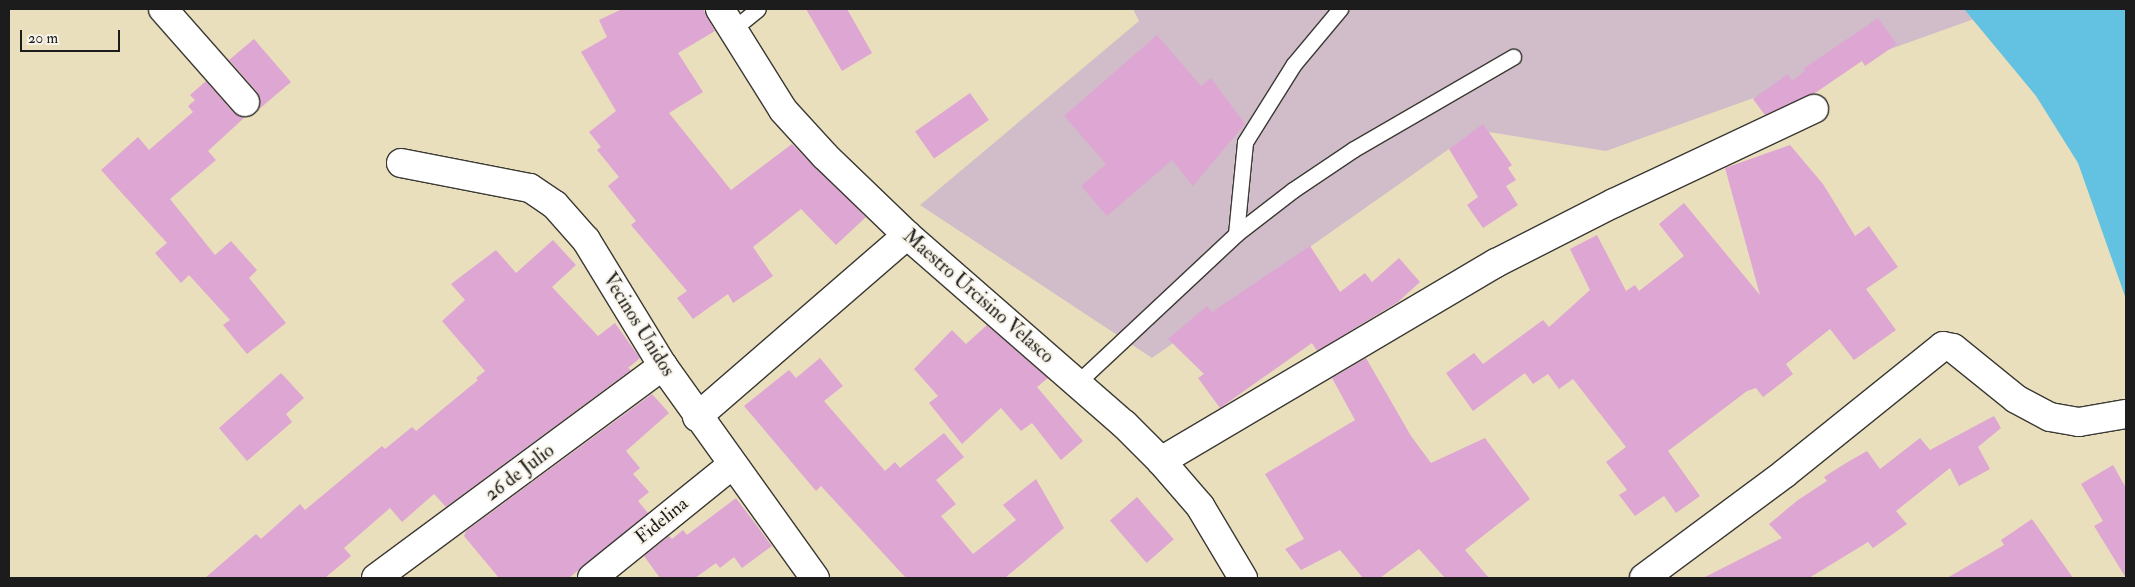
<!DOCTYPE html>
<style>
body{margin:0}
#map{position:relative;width:2135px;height:587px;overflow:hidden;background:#eadfbc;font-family:"IM FELL Double Pica",serif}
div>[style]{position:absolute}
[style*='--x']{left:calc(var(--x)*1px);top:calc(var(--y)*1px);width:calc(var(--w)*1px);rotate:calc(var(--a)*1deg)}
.industrial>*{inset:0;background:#d1bdc9}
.water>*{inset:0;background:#63c2e1}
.building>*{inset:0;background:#dea6d2;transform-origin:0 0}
.roads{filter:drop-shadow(1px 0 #3b3934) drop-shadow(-1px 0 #3b3934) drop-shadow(0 1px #3b3934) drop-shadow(0 -1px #3b3934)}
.service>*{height:15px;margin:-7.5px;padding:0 7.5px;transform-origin:7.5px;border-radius:7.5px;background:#fff}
.minor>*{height:28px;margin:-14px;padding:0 14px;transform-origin:14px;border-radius:14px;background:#fff}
.tertiary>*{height:28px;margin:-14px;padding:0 14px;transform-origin:14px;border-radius:14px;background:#fff}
span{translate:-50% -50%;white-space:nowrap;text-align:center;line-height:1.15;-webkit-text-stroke:4px #f7f3e8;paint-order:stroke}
.street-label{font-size:19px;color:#1c1c1c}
.frame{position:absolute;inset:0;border:10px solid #1c1c1c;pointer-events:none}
.scale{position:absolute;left:20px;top:30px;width:100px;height:22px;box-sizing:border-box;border:2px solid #1c1c1c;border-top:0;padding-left:6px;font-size:15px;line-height:18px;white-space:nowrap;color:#1c1c1c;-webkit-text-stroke:4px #f7f3e8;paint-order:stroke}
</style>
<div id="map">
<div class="industrial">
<div style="clip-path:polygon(1133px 9px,2002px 9px,1606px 151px,1476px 130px,1152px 358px,920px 205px,1139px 21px)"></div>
</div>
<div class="water">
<div style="clip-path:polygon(1964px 9px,2126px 9px,2126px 299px,2078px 163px,2036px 96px)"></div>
</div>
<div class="building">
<div style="clip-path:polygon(622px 9px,703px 9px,715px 31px,678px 53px,703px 92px,669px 113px,731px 190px,792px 144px,866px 217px,836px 245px,801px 209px,753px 247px,773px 276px,733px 303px,728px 294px,693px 319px,677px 298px,687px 291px,631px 225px,636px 221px,608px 186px,619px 177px,597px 150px,601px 147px,589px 132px,616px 111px,581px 52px,607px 37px,599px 20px)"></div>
<div style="clip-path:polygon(806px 9px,847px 9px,872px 53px,842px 71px)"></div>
<div style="clip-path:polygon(1878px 18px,1897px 44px,1865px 66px,1862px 61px,1815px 93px,1765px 115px,1753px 99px,1788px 74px,1792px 81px,1805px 71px,1803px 69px)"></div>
<div style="clip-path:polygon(1157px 35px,1201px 86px,1211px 78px,1245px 124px,1193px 186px,1172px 160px,1107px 216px,1081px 186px,1106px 164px,1064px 116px)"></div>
<div style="clip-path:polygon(254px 39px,291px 82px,258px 110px,260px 99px,257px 92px,229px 60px)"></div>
<div style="clip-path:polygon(206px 81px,233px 112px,245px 117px,208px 151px,216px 160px,170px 199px,215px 255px,231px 241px,257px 270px,249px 278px,286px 323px,247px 354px,223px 325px,230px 320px,189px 275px,181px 283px,155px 253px,167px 243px,101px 170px,138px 137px,149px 150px,193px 112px,188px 106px,195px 100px,190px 95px)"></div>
<div style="left:970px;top:93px;width:33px;height:67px;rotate:55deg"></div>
<div style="clip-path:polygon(1483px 124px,1512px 165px,1508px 168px,1516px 180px,1506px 186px,1518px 205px,1483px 228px,1467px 205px,1478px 197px,1449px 149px)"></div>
<div style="clip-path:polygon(1790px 145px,1823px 184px,1855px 236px,1869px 226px,1898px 267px,1866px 289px,1896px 330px,1854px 360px,1830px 329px,1786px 364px,1793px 374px,1763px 397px,1756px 388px,1747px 391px,1668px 451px,1700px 496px,1676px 513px,1664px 496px,1635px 516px,1619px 495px,1627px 490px,1606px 462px,1626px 447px,1573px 379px,1559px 389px,1548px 374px,1533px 384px,1525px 373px,1473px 411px,1446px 373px,1474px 353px,1483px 364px,1543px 320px,1549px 327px,1590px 290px,1570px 249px,1597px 235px,1626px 291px,1635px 285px,1639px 291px,1684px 256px,1659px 224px,1684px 203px,1760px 295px,1725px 168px)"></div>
<div style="clip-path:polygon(553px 240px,576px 265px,552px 287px,598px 336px,615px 323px,640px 358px,628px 368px,631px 370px,446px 507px,434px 494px,402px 522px,390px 508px,344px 548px,351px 556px,325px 578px,205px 578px,256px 534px,261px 539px,300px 504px,305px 510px,382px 446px,385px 449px,412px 427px,416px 431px,478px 380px,476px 378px,485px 371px,442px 321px,465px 300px,451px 284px,496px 250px,516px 273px)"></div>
<div style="clip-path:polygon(1310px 246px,1340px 292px,1365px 273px,1372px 282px,1399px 258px,1420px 282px,1398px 302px,1317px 351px,1312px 343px,1220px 408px,1198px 378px,1204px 374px,1168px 339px,1207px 306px,1212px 312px)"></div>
<div style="clip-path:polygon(987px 325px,1048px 378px,1037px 387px,1083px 441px,1061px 460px,1032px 423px,1021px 431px,1001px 408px,962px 444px,929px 403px,938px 396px,914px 369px,952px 330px,966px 344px)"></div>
<div style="clip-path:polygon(820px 358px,843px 386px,824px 401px,885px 471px,895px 462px,900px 468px,944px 433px,964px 457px,936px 480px,956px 504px,941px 516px,973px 554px,1016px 520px,1003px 505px,1036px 479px,1064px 528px,1005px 578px,906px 578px,821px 486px,816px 491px,744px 406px,789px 370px,796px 378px)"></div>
<div style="clip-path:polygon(1366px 358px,1411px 436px,1431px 463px,1485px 438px,1530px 499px,1465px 550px,1489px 578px,1445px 578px,1419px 549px,1380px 578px,1363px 578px,1340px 550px,1301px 570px,1285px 549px,1304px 539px,1265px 474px,1355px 420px,1332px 378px)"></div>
<div style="clip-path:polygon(281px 373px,304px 398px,286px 414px,292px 422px,247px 461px,219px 428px)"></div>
<div style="clip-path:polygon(652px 394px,669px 413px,626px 451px,640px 468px,633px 474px,649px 492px,638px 501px,648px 513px,569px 578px,499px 578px,464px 536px,466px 531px)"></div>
<div style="clip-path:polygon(1994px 416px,2001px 428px,1978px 447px,1990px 469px,1959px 486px,1950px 468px,1896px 511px,1907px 524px,1873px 548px,1868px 542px,1809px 578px,1703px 578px,1782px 538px,1769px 524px,1798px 500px,1827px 481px,1824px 477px,1846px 463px,1867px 451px,1880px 469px,1920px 438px,1930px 450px)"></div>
<div style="clip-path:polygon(2113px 465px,2126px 488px,2126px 578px,2094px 526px,2103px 521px,2081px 484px)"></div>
<div style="left:1137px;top:497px;width:56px;height:36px;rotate:49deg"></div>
<div style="clip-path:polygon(736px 498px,772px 546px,742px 568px,734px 557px,720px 568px,716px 563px,695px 578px,660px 578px,644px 556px,669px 536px,672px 539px,683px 530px,687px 535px)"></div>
<div style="clip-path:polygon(2032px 519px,2073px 578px,1947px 578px,2004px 545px,2001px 540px)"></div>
</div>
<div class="roads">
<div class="service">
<div style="--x:732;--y:30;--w:33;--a:-39"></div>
<div style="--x:1236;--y:234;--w:92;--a:-84.4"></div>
<div style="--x:1245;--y:142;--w:92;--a:-57.9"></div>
<div style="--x:1294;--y:64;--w:72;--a:-50.1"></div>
<div style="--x:1077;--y:383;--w:218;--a:-43.1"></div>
<div style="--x:1236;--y:234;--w:72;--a:-37.7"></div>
<div style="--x:1293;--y:190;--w:73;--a:-33.9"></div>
<div style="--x:1354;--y:149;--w:184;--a:-30.1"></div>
</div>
<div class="minor">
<div style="--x:163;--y:9;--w:124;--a:48.6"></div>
<div style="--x:401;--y:163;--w:131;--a:11"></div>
<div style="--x:530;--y:188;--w:30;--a:34"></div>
<div style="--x:555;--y:205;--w:47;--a:48.5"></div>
<div style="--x:586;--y:240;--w:148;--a:58.6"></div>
<div style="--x:663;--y:366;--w:261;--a:54.4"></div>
<div style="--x:697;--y:417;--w:278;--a:-40.9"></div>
<div style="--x:1161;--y:461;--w:389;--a:-30.6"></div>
<div style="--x:1496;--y:263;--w:132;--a:-27"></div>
<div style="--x:1614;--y:203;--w:221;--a:-25.2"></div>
<div style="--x:376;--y:578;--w:357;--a:-36.5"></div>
<div style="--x:592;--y:578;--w:180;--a:-38.9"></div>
<div style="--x:1644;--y:578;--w:174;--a:-36.6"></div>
<div style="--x:1784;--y:474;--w:204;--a:-38.8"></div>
<div style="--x:1943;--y:346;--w:10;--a:11"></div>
<div style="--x:1953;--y:348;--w:81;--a:39"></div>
<div style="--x:2016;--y:399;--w:38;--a:28"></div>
<div style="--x:2050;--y:417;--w:29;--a:10"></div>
<div style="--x:2079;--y:422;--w:48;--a:-9.7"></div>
</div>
<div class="tertiary">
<div style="--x:720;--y:9;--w:119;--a:58"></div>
<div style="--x:783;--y:110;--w:62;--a:47.6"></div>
<div style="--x:825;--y:156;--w:114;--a:43.9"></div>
<div style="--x:907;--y:235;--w:288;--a:41.1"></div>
<div style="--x:1124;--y:424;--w:52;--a:45"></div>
<div style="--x:1161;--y:461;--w:60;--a:49.1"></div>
<div style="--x:1200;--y:506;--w:84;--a:59.2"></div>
</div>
</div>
<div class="street-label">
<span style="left:978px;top:297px;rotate:41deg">Maestro Urcisino Velasco</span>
<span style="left:638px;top:325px;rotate:58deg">Vecinos Unidos</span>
<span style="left:520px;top:473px;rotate:-37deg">26 de Julio</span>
<span style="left:662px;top:521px;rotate:-39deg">Fidelina</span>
</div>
<div class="frame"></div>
<div class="scale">20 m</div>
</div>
